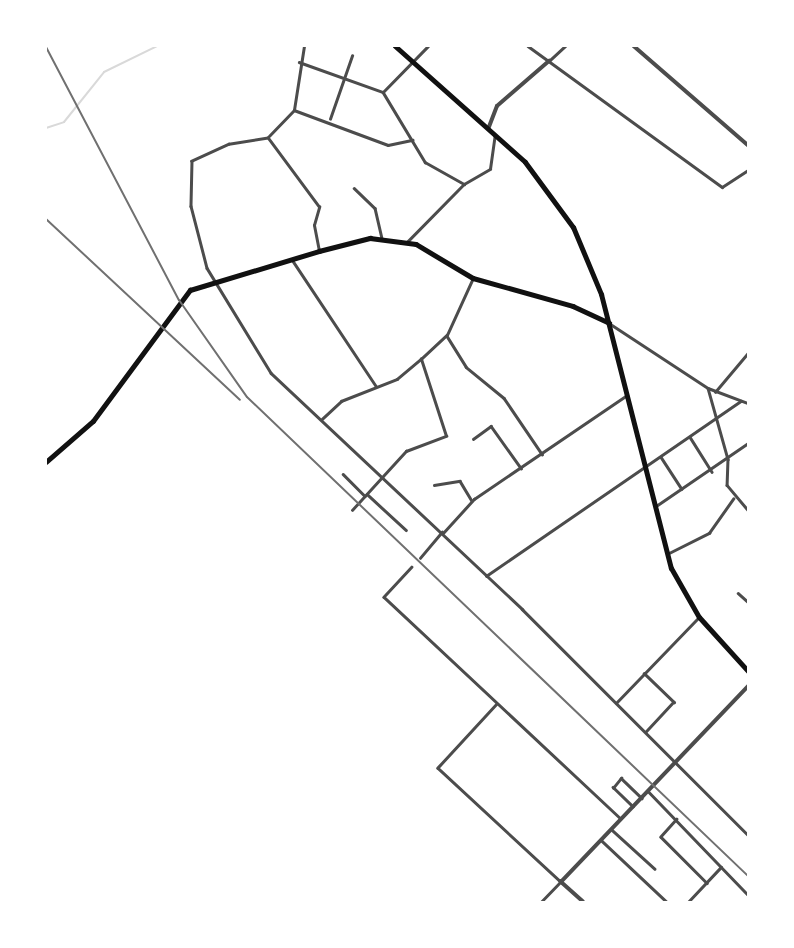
<!DOCTYPE html>
<style>
body{margin:0}
#map{position:relative;width:794px;height:948px;overflow:hidden;background:#fff;font-family:"Source Sans 3",sans-serif}
div>[style]{position:absolute}
[style*='--x']{left:calc(var(--x)*1px);top:calc(var(--y)*1px);width:calc(var(--w)*1px);rotate:calc(var(--a)*1deg)}
.stream>*{height:2px;margin:-1px;padding:0 1px;transform-origin:1px;border-radius:1px;background:#d9d9d9}
.minor>*{height:2.5px;margin:-1.25px;padding:0 1.25px;transform-origin:1.25px;border-radius:1.25px;background:#4c4c4c}
.tertiary>*{height:3.5px;margin:-1.75px;padding:0 1.75px;transform-origin:1.75px;border-radius:1.75px;background:#4c4c4c}
.secondary>*{height:4.5px;margin:-2.25px;padding:0 2.25px;transform-origin:2.25px;border-radius:2.25px;background:#111}
.trunk>*{height:5px;margin:-2.5px;padding:0 2.5px;transform-origin:2.5px;border-radius:2.5px;background:#111}
.rail>*{height:2px;margin:-1px;padding:0 1px;transform-origin:1px;border-radius:1px;background:#707070}
span{translate:-50% -50%;white-space:nowrap;text-align:center;line-height:1.15;-webkit-text-stroke:7px #fff;paint-order:stroke}
.frame{position:absolute;inset:0;border:47px solid #fff;pointer-events:none}
</style>
<div id="map">
<div class="stream">
<div style="--x:46;--y:128;--w:19;--a:-18"></div>
<div style="--x:64;--y:122;--w:64;--a:-51.3"></div>
<div style="--x:104;--y:72;--w:59;--a:-26.1"></div>
<div style="--x:46;--y:148;--w:5;--a:90"></div>
</div>
<div class="minor">
<div style="--x:528;--y:46;--w:240;--a:36"></div>
<div style="--x:722;--y:187;--w:31;--a:-33"></div>
<div style="--x:549;--y:61;--w:22;--a:-43"></div>
<div style="--x:299;--y:62;--w:89;--a:19.7"></div>
<div style="--x:383;--y:92;--w:82;--a:59"></div>
<div style="--x:425;--y:162;--w:45;--a:29.4"></div>
<div style="--x:383;--y:92;--w:64;--a:-45.6"></div>
<div style="--x:294;--y:110;--w:100;--a:20.4"></div>
<div style="--x:388;--y:145;--w:25;--a:-12"></div>
<div style="--x:330;--y:119;--w:67;--a:-70.8"></div>
<div style="--x:269;--y:136;--w:36;--a:-46"></div>
<div style="--x:294;--y:110;--w:65;--a:-81.1"></div>
<div style="--x:354;--y:188;--w:29;--a:44"></div>
<div style="--x:375;--y:208;--w:31;--a:77"></div>
<div style="--x:407;--y:242;--w:81;--a:-45.5"></div>
<div style="--x:464;--y:184;--w:30;--a:-30"></div>
<div style="--x:490;--y:169;--w:34;--a:-82"></div>
<div style="--x:319;--y:251;--w:26;--a:-101"></div>
<div style="--x:314;--y:225;--w:19;--a:-74"></div>
<div style="--x:319;--y:207;--w:86;--a:-126.5"></div>
<div style="--x:268;--y:138;--w:39;--a:171"></div>
<div style="--x:229;--y:144;--w:41;--a:155.3"></div>
<div style="--x:192;--y:161;--w:45;--a:91.3"></div>
<div style="--x:191;--y:206;--w:64;--a:75.5"></div>
<div style="--x:207;--y:268;--w:123;--a:58.6"></div>
<div style="--x:271;--y:373;--w:345;--a:43.2"></div>
<div style="--x:522;--y:609;--w:320;--a:45"></div>
<div style="--x:293;--y:261;--w:150;--a:56.4"></div>
<div style="--x:609;--y:323;--w:118;--a:33.3"></div>
<div style="--x:708;--y:388;--w:43;--a:20.6"></div>
<div style="--x:447;--y:336;--w:36;--a:58"></div>
<div style="--x:466;--y:367;--w:49;--a:39.2"></div>
<div style="--x:504;--y:398;--w:68;--a:55.8"></div>
<div style="--x:708;--y:388;--w:74;--a:74.3"></div>
<div style="--x:728;--y:459;--w:26;--a:92"></div>
<div style="--x:727;--y:485;--w:33;--a:50"></div>
<div style="--x:715;--y:392;--w:51;--a:-49.8"></div>
<div style="--x:322;--y:419;--w:26;--a:-43"></div>
<div style="--x:341;--y:401;--w:60;--a:-21.4"></div>
<div style="--x:397;--y:379;--w:31;--a:-40"></div>
<div style="--x:421;--y:359;--w:35;--a:-43"></div>
<div style="--x:447;--y:335;--w:63;--a:-65.5"></div>
<div style="--x:690;--y:437;--w:41;--a:57.8"></div>
<div style="--x:473;--y:439;--w:22;--a:-36"></div>
<div style="--x:491;--y:426;--w:52;--a:54.5"></div>
<div style="--x:661;--y:457;--w:38;--a:57"></div>
<div style="--x:343;--y:474;--w:31;--a:45"></div>
<div style="--x:434;--y:485;--w:26;--a:-9"></div>
<div style="--x:460;--y:481;--w:23;--a:59"></div>
<div style="--x:367;--y:494;--w:53;--a:42.7"></div>
<div style="--x:656;--y:506;--w:112;--a:-34.4"></div>
<div style="--x:352;--y:510;--w:80;--a:-47.5"></div>
<div style="--x:406;--y:451;--w:43;--a:-20.6"></div>
<div style="--x:446;--y:436;--w:81;--a:-108"></div>
<div style="--x:443;--y:533;--w:46;--a:-47.6"></div>
<div style="--x:474;--y:499;--w:185;--a:-34.2"></div>
<div style="--x:669;--y:553;--w:45;--a:-26.6"></div>
<div style="--x:709;--y:533;--w:42;--a:-54.8"></div>
<div style="--x:420;--y:558;--w:34;--a:-50"></div>
<div style="--x:412;--y:567;--w:41;--a:133"></div>
<div style="--x:384;--y:597;--w:323;--a:43.1"></div>
<div style="--x:486;--y:576;--w:309;--a:-34.5"></div>
<div style="--x:738;--y:593;--w:13;--a:42"></div>
<div style="--x:644;--y:673;--w:42;--a:44"></div>
<div style="--x:674;--y:702;--w:40;--a:133"></div>
<div style="--x:616;--y:703;--w:120;--a:-46"></div>
<div style="--x:497;--y:704;--w:87;--a:132.7"></div>
<div style="--x:438;--y:768;--w:168;--a:42.8"></div>
<div style="--x:561;--y:882;--w:28;--a:134"></div>
<div style="--x:649;--y:792;--w:143;--a:46.1"></div>
<div style="--x:633;--y:807;--w:28;--a:-136"></div>
<div style="--x:613;--y:788;--w:13;--a:-51"></div>
<div style="--x:621;--y:778;--w:29;--a:44"></div>
<div style="--x:677;--y:819;--w:24;--a:132"></div>
<div style="--x:661;--y:837;--w:65;--a:45"></div>
<div style="--x:611;--y:829;--w:59;--a:42.3"></div>
<div style="--x:601;--y:840;--w:91;--a:43.2"></div>
<div style="--x:688;--y:902;--w:48;--a:-46.7"></div>
</div>
<div class="tertiary">
<div style="--x:634;--y:46;--w:151;--a:41"></div>
<div style="--x:489;--y:127;--w:22;--a:-69"></div>
<div style="--x:497;--y:106;--w:69;--a:-40.9"></div>
<div style="--x:583;--y:902;--w:30;--a:-138"></div>
<div style="--x:561;--y:882;--w:271;--a:-46.3"></div>
</div>
<div class="secondary">
<div style="--x:46;--y:462;--w:62;--a:-41.1"></div>
<div style="--x:93;--y:421;--w:163;--a:-53.5"></div>
<div style="--x:190;--y:290;--w:135;--a:-16.8"></div>
<div style="--x:319;--y:251;--w:53;--a:-14.3"></div>
<div style="--x:370;--y:238;--w:46;--a:7.4"></div>
<div style="--x:416;--y:244;--w:66;--a:30.8"></div>
<div style="--x:473;--y:278;--w:104;--a:15.6"></div>
<div style="--x:573;--y:306;--w:40;--a:25"></div>
</div>
<div class="trunk">
<div style="--x:395;--y:46;--w:174;--a:41.7"></div>
<div style="--x:525;--y:162;--w:81;--a:53.6"></div>
<div style="--x:573;--y:227;--w:73;--a:67.3"></div>
<div style="--x:601;--y:294;--w:283;--a:75.7"></div>
<div style="--x:671;--y:568;--w:56;--a:60.3"></div>
<div style="--x:699;--y:617;--w:73;--a:47.8"></div>
</div>
<div class="rail">
<div style="--x:46;--y:47;--w:286;--a:62.3"></div>
<div style="--x:179;--y:300;--w:118;--a:55"></div>
<div style="--x:247;--y:397;--w:693;--a:43.71"></div>
<div style="--x:46;--y:219;--w:265;--a:43"></div>
</div>
<div class="frame"></div>
</div>
